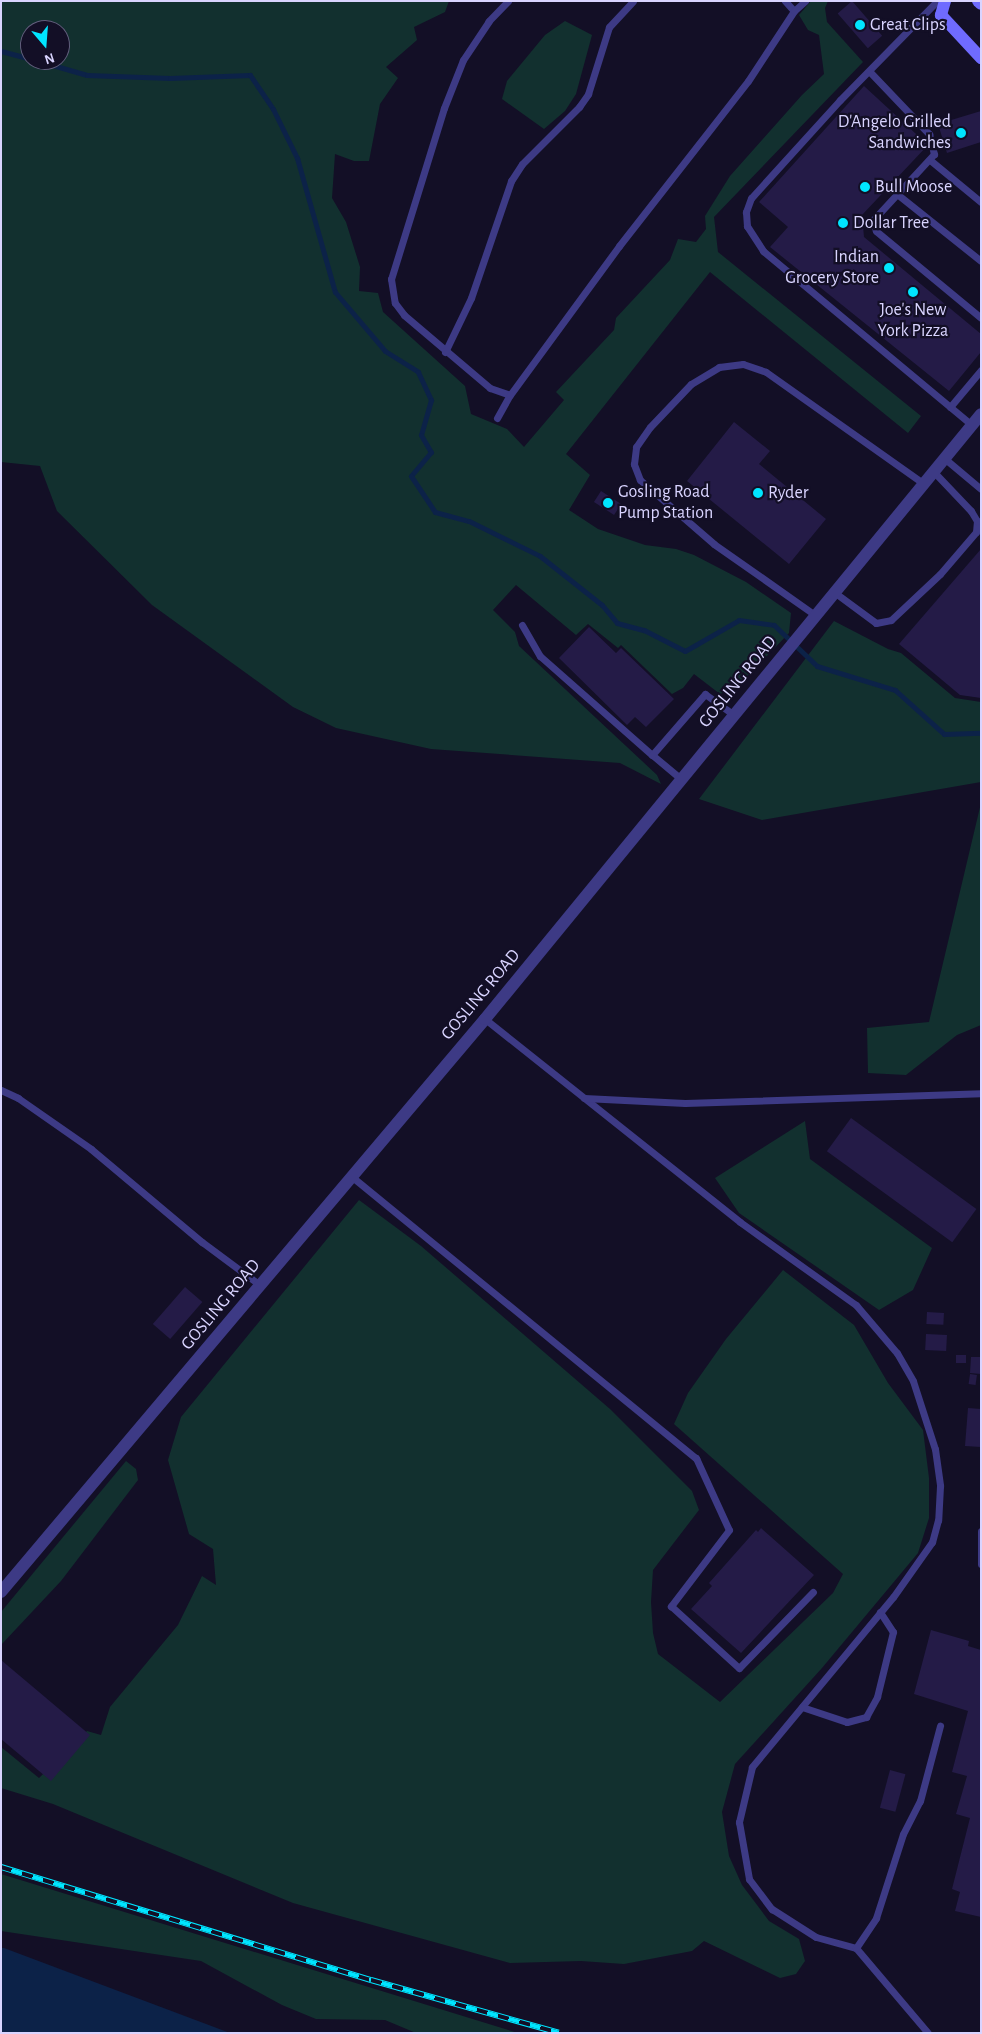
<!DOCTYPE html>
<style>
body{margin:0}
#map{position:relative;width:982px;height:2034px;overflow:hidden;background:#130f26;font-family:"Alegreya Sans",sans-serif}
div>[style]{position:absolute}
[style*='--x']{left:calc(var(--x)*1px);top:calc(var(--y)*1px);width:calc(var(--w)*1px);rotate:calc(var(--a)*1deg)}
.green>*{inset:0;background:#12302f}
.water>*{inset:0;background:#0c2248}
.stream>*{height:5px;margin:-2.5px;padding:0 2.5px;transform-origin:2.5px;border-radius:2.5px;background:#0c2248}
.building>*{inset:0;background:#241b47;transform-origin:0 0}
.lane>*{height:7px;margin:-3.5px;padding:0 3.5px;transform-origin:3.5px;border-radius:3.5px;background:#3d3a85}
.street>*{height:12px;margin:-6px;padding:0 6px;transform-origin:6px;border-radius:6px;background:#3d3a85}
.secondary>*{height:12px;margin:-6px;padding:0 6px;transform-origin:6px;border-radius:6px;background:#6f6bff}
.rail>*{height:5.5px;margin-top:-2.75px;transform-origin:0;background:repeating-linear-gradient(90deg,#130f26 0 11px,#00e5ff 0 22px);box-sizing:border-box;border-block:1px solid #00e5ff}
.dots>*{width:14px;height:14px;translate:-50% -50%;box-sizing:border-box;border:2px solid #130f26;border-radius:50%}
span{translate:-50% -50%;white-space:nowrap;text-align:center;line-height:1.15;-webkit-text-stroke:4.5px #130f26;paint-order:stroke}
.poi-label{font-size:18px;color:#d9d4ff}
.left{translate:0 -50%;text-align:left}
.right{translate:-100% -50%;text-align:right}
.street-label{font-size:18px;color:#d9d4ff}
.frame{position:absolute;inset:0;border:2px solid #d9d4ff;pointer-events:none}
.north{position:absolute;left:20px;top:20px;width:50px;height:50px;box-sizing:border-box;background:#130f26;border:1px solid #625e7d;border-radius:50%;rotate:162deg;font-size:14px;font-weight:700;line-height:20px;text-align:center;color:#d9d4ff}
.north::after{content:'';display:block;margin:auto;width:18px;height:22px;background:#00e5ff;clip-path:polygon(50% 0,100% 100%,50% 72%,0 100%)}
</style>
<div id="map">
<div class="green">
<div style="clip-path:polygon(evenodd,1px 1px,449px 1px,445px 12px,414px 27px,417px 40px,386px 67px,398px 78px,380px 104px,369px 161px,354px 161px,335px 154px,332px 198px,346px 222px,360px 267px,359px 291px,378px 293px,383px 312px,465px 386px,471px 414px,507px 429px,524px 447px,564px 400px,556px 392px,614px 330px,616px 318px,670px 260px,678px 239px,696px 242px,706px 229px,705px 216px,730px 176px,802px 95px,824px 74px,819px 35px,808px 30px,799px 15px,811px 1px,828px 1px,825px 8px,827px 22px,863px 62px,714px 217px,718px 252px,921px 416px,908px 433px,710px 272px,566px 454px,590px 475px,569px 510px,598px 529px,645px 545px,676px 549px,694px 555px,746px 582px,791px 613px,789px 633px,737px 687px,720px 694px,694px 674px,683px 688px,672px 694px,621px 645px,618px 648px,588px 624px,576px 635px,516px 585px,493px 610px,515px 632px,519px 646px,657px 775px,661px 784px,620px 763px,431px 749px,336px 728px,293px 707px,152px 605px,57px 511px,40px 466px,1px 462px,1px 1px,30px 30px,60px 30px,60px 60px,30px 60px,30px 30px)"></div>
<div style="clip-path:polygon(565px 21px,592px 35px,576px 94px,565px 111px,544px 129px,502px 99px,507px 81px,545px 35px)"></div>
<div style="clip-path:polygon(834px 621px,888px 649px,901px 653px,955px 698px,981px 702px,981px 782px,762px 820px,699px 799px)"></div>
<div style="clip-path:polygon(981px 803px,981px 1025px,957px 1035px,906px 1075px,868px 1073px,867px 1028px,929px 1022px)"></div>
<div style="clip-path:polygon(805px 1121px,810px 1159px,932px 1248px,913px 1290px,879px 1310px,739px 1213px,715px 1178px)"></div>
<div style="clip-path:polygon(359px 1200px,421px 1246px,610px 1409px,692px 1491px,699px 1510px,653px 1570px,651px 1602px,653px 1633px,658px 1654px,720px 1702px,833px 1593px,843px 1574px,674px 1424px,688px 1393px,726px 1339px,783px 1270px,854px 1325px,888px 1383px,923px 1430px,929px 1478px,929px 1518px,918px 1553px,822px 1668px,735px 1764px,722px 1812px,729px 1856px,742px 1885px,769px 1921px,799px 1939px,805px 1961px,796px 1974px,780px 1978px,704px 1941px,692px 1951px,624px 1964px,581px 1961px,510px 1963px,293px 1903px,53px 1804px,1px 1788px,1px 1747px,39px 1778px,87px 1731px,101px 1735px,110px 1707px,178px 1625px,202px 1576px,216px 1585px,213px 1549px,189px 1534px,168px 1460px,181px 1417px)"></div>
<div style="clip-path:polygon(126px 1461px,136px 1469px,138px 1480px,61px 1581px,1px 1645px,1px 1612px)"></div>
<div style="clip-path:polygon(1px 1874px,518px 2033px,416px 2033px,385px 2020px,316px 2019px,282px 2005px,201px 1961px,1px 1931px)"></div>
</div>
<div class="water">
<div style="clip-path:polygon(1px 1948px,4px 1948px,230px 2033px,1px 2033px)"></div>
</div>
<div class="stream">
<div style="--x:1;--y:51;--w:30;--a:15"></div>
<div style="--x:35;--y:60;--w:54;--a:16.1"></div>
<div style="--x:87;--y:75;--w:83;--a:2.1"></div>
<div style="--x:170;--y:78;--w:80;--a:-2.1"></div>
<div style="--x:250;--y:75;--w:41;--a:55.9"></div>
<div style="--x:273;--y:109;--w:55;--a:63.9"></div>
<div style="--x:297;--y:158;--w:139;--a:74.2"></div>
<div style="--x:335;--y:292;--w:77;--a:49.7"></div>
<div style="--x:385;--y:351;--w:39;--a:32"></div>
<div style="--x:418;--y:372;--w:31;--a:65"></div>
<div style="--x:431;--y:400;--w:36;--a:106"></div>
<div style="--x:421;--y:435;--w:20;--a:60"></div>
<div style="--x:431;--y:452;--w:31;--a:130"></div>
<div style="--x:411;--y:476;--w:43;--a:56.3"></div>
<div style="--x:435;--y:512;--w:35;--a:15"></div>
<div style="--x:469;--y:521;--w:79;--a:26.2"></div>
<div style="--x:540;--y:556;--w:79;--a:38.3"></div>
<div style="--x:602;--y:605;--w:23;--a:50"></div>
<div style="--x:617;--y:623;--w:28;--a:15"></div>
<div style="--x:644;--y:630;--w:46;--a:27.1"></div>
<div style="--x:685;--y:651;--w:62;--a:-29.9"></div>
<div style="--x:739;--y:620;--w:35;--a:8"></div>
<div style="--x:774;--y:625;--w:59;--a:43.6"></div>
<div style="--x:817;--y:666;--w:82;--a:17.1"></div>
<div style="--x:895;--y:690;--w:66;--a:41.9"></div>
<div style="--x:944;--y:734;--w:37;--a:-2"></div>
</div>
<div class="building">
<div style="left:852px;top:1px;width:46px;height:19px;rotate:49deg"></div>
<div style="clip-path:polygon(864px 86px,928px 145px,862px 215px,864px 237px,981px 334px,981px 352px,949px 391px,770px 247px,788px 227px,759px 202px)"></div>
<div style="clip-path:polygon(981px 111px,981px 142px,947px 153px,938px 124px)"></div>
<div style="clip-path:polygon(734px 422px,770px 451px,759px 464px,826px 519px,789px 564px,687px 481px)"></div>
<div style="left:601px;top:491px;width:24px;height:13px;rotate:33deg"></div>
<div style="clip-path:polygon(981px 549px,981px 698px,960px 695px,899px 644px)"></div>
<div style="clip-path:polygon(589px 627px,616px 653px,621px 648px,674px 699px,646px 727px,635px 717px,627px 725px,559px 658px)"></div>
<div style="left:851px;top:1118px;width:155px;height:41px;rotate:36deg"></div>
<div style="left:185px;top:1287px;width:23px;height:49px;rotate:41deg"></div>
<div style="left:927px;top:1312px;width:17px;height:12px;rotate:3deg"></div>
<div style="left:926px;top:1334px;width:21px;height:16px;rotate:3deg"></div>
<div style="left:956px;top:1355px;width:10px;height:8px"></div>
<div style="clip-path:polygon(971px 1357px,981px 1357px,981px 1374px,970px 1373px)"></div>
<div style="left:970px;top:1374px;width:7px;height:10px;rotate:8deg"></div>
<div style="clip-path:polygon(968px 1408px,981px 1409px,981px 1447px,965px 1446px)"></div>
<div style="clip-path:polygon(761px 1528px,814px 1575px,741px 1653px,691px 1609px,712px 1586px,709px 1583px,756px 1530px,758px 1532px)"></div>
<div style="clip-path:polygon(931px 1630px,969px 1641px,968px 1646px,981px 1650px,981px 1917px,955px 1911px,960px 1892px,952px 1889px,970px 1818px,956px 1814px,967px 1776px,952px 1772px,968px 1711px,914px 1694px)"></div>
<div style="clip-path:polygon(1px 1660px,90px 1735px,51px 1781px,1px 1739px)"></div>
<div style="left:890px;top:1770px;width:16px;height:39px;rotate:15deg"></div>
</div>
<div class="lane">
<div style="--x:508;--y:1;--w:28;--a:134"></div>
<div style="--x:489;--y:21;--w:47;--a:123.7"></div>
<div style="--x:463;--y:60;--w:52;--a:111.6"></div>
<div style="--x:444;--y:108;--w:179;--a:107.2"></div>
<div style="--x:391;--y:279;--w:24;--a:81"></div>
<div style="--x:395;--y:303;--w:15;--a:53"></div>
<div style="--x:404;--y:315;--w:113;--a:40.3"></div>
<div style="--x:490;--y:388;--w:21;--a:19"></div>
<div style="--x:785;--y:1;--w:13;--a:48"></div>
<div style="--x:937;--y:1;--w:139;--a:134.4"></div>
<div style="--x:840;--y:100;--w:132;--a:132.2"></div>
<div style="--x:751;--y:198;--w:15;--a:110"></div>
<div style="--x:746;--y:212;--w:14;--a:86"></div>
<div style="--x:747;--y:226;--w:30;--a:57"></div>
<div style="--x:763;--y:251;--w:272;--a:39.8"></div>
<div style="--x:870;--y:72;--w:86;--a:46.4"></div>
<div style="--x:929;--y:134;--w:21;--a:76"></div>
<div style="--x:934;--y:154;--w:90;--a:132.7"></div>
<div style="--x:873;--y:220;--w:11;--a:75"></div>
<div style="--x:876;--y:231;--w:136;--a:39.6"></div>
<div style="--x:930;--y:160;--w:66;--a:39.5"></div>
<div style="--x:897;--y:194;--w:107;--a:38.6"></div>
<div style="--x:445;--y:352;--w:60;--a:-64.3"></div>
<div style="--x:471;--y:298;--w:124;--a:-71.1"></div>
<div style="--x:511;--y:181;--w:20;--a:-57"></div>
<div style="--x:522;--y:164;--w:81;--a:-45"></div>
<div style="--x:579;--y:107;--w:16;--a:-55"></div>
<div style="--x:588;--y:94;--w:70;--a:-72.6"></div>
<div style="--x:609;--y:27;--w:35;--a:-47"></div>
<div style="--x:950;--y:407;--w:48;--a:-50"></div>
<div style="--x:497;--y:418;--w:26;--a:-61"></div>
<div style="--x:510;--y:395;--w:185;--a:-53.8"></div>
<div style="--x:619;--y:246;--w:209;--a:-52"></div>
<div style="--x:748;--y:81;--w:84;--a:-56.7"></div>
<div style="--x:794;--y:11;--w:15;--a:-42"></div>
<div style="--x:944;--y:458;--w:48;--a:40"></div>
<div style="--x:834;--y:592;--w:52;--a:36.4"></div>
<div style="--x:876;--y:623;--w:15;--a:-11"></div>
<div style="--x:891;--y:620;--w:67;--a:-43.2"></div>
<div style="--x:940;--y:574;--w:55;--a:-49.4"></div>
<div style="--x:976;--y:532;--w:11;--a:-85"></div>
<div style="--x:977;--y:521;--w:12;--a:-121"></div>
<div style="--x:971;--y:511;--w:54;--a:-133.5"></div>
<div style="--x:815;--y:615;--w:123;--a:-144.9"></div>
<div style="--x:714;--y:544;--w:98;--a:-139.1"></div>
<div style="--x:640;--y:480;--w:17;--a:-111"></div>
<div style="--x:634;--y:464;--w:17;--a:-83"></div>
<div style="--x:636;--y:447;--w:24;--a:-55"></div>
<div style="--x:650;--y:427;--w:59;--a:-46.4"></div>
<div style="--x:691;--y:384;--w:33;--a:-31"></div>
<div style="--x:719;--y:367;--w:24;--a:-7"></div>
<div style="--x:743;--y:364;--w:24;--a:19"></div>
<div style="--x:766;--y:372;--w:194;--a:35.3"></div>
<div style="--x:522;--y:625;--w:36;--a:60"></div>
<div style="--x:540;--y:656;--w:149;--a:41.5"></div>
<div style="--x:681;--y:779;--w:38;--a:-140"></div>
<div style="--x:652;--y:755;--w:81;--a:-49"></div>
<div style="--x:705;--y:694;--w:36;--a:36"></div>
<div style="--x:485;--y:1019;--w:326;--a:38.5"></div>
<div style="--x:740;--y:1222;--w:143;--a:35.6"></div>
<div style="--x:856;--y:1305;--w:63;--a:49.5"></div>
<div style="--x:897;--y:1353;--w:32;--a:60"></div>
<div style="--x:913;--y:1381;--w:71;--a:72.1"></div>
<div style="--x:935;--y:1449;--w:37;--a:82"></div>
<div style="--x:940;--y:1486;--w:34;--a:93"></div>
<div style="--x:938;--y:1520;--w:23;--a:105"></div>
<div style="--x:932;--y:1542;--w:67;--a:125.3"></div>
<div style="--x:893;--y:1597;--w:221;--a:129.7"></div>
<div style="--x:752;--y:1767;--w:57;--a:103.3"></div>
<div style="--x:739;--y:1822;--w:58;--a:80"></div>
<div style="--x:749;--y:1879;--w:38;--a:53"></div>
<div style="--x:772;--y:1909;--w:52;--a:32.5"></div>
<div style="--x:816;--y:1937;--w:41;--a:15.4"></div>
<div style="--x:856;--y:1948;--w:111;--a:49.7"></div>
<div style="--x:1;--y:1090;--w:19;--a:25"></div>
<div style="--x:18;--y:1098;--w:89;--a:34.9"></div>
<div style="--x:91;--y:1149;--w:145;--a:40"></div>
<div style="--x:202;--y:1242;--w:72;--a:36.6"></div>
<div style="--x:584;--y:1098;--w:101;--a:2.8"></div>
<div style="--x:685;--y:1103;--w:296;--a:-1.9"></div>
<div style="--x:351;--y:1176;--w:446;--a:39.3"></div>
<div style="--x:696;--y:1458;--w:79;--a:65.4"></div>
<div style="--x:729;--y:1530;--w:96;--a:127.3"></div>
<div style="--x:671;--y:1606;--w:92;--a:42.4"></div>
<div style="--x:739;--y:1668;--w:106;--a:-45.8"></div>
<div style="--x:981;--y:1531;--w:33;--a:90"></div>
<div style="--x:802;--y:1707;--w:47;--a:18.4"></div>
<div style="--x:847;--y:1722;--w:20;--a:-15"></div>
<div style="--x:866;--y:1717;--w:23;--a:-61"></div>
<div style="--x:877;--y:1697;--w:67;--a:-76.2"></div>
<div style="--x:893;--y:1632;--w:24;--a:-123"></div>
<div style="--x:856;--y:1948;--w:36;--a:-56"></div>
<div style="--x:876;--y:1918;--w:88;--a:-72.2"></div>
<div style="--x:903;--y:1834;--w:37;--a:-63"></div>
<div style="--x:920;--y:1801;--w:78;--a:-75.1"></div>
</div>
<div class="street">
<div style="--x:1;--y:1592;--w:750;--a:-49.81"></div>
<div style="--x:485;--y:1019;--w:782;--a:-50.65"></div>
</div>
<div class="secondary">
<div style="--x:945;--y:1;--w:15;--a:106"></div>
<div style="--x:941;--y:15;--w:59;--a:47.1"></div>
<div style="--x:978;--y:1;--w:4;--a:45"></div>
</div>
<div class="rail">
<div style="--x:1;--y:1867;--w:387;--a:17"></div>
<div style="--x:371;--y:1980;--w:195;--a:15.7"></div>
</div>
<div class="dots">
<div style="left:860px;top:25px;background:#00e5ff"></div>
<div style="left:961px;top:133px;background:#00e5ff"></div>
<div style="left:865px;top:187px;background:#00e5ff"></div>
<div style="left:843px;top:223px;background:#00e5ff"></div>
<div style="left:889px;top:268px;background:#00e5ff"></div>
<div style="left:913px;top:292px;background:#00e5ff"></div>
<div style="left:758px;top:493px;background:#00e5ff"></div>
<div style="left:608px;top:503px;background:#00e5ff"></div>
</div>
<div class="poi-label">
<span class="left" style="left:870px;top:25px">Great Clips</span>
<span class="right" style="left:951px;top:133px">D'Angelo Grilled<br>Sandwiches</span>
<span class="left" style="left:875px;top:187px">Bull Moose</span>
<span class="left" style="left:853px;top:223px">Dollar Tree</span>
<span class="right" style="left:879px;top:268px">Indian<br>Grocery Store</span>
<span style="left:913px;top:321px">Joe's New<br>York Pizza</span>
<span class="left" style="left:618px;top:503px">Gosling Road<br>Pump Station</span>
<span class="left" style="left:768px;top:493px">Ryder</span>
</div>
<div class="street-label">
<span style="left:738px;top:682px;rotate:-51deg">GOSLING ROAD</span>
<span style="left:481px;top:995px;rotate:-50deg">GOSLING ROAD</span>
<span style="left:221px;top:1305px;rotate:-50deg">GOSLING ROAD</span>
</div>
<div class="frame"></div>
<div class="north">N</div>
</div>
